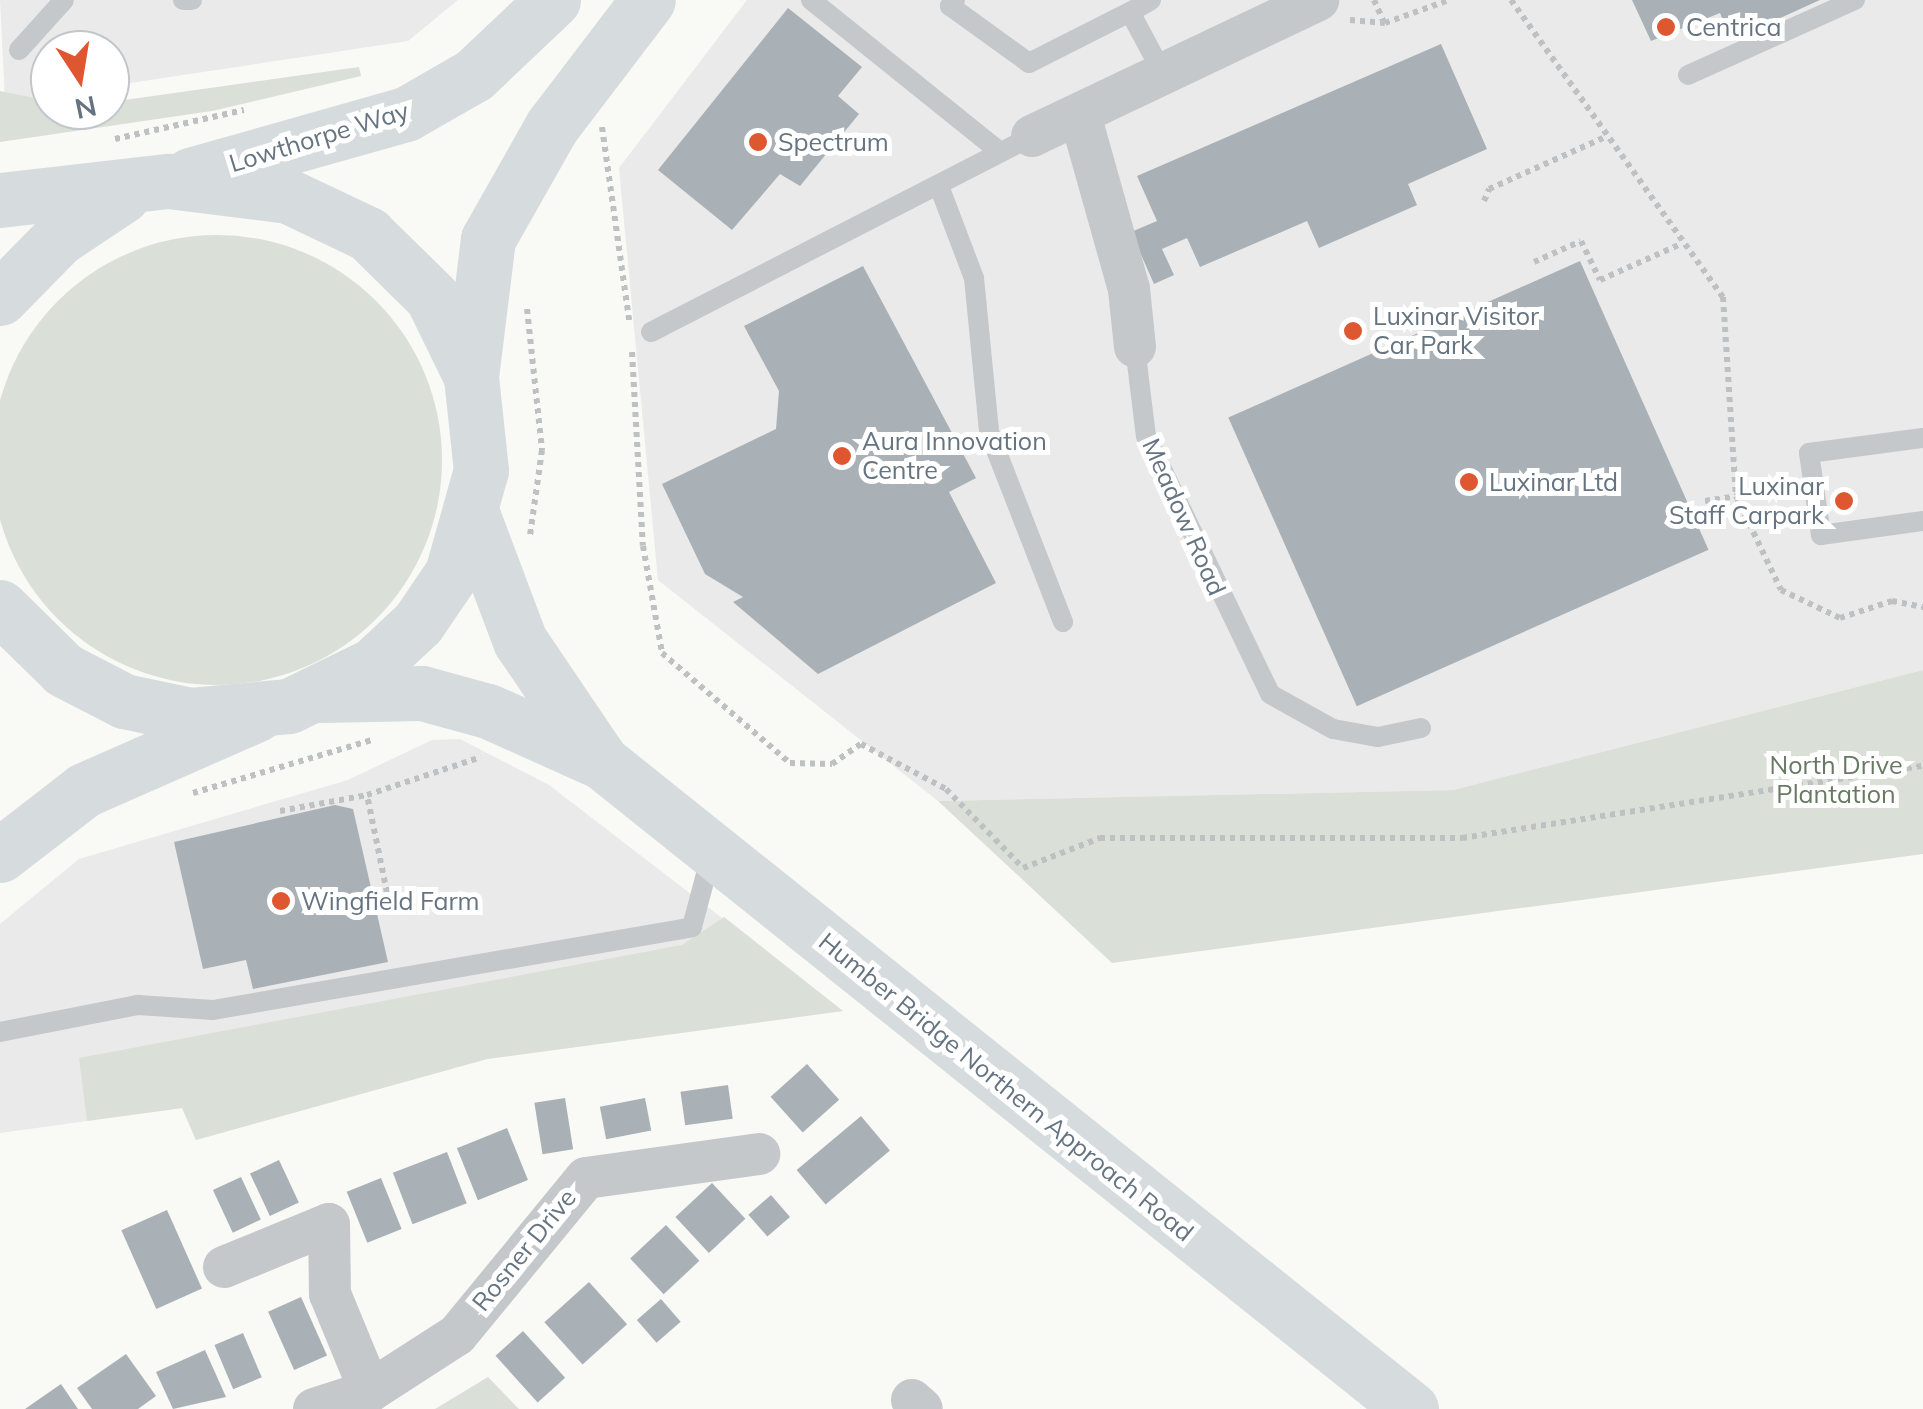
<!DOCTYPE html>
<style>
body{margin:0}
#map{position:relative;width:1923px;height:1409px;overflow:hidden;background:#f9f9f6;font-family:Mulish,sans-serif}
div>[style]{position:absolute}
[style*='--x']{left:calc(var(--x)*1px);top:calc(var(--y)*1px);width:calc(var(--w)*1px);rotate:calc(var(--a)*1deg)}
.built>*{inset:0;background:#e9eae9}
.green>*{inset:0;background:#dae0d7}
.round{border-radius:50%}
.building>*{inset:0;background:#a9b1b7;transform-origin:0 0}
.path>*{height:6px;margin-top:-3px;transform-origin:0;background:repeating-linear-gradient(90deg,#bec0c2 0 5px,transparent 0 10px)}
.service>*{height:20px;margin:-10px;padding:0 10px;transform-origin:10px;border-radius:10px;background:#c4c8cb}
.minor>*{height:42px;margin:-21px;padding:0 21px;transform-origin:21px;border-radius:21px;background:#c4c8cb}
.primary>*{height:55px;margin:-27.5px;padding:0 27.5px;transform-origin:27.5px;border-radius:27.5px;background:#d6dbde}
.trunk>*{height:55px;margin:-27.5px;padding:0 27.5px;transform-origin:27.5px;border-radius:27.5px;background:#d6dbde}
.dots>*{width:28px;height:28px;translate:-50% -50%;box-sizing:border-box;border:5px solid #fff;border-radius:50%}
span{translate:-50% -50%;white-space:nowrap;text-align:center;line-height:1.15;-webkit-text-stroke:10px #fff;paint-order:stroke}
.poi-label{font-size:25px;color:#657480}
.left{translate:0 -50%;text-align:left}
.right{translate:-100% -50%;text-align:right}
.street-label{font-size:25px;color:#657480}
.park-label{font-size:25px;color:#677963}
.north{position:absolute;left:30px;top:30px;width:100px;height:100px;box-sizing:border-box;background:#fff;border:2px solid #c1c7cc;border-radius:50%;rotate:168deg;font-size:28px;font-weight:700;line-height:40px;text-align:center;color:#657480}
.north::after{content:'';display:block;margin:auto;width:35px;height:45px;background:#de5731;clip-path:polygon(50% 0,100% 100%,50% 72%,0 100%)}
</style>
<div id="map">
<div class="built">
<div style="clip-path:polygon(0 0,458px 0,408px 41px,110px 86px,110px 50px,50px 50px,50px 95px,5px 101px)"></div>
<div style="clip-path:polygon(747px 0,1923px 0,1923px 670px,1453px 790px,938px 801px,658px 580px,619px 168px)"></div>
<div style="clip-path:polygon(460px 739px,549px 785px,843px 1011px,487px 1059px,196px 1140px,182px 1108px,0 1133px,0 924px,79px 859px,348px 780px,432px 740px)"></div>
</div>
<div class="green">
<div style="clip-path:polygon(359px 67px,361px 76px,212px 111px,0 142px,0 91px,50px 101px,50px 110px,110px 110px,110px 102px)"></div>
<div class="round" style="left:-8px;top:235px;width:450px;height:450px"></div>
<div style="clip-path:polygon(1923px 670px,1923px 854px,1112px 963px,938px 801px,1453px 790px)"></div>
<div style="clip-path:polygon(724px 917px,843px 1011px,487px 1059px,196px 1140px,182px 1108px,87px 1121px,79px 1058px,682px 945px)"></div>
<div style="clip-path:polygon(488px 1377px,519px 1409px,435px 1409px)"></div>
</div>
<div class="building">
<div style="clip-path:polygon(1632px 0,1820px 0,1731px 40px,1720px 13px,1651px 41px)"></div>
<div style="clip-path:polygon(788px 8px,862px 67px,838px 96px,859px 114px,800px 186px,780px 174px,732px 230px,658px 170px)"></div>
<div style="clip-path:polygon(1441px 44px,1487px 149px,1408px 184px,1417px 205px,1319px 248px,1307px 221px,1200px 267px,1187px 238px,1162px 249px,1174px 275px,1154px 284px,1131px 232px,1157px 221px,1137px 176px)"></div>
<div style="left:1580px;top:261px;width:316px;height:385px;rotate:66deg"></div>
<div style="clip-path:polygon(863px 266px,976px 478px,949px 492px,996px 583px,818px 674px,733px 602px,743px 597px,705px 574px,662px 484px,776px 429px,779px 391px,744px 326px)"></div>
<div style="clip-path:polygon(335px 805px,353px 809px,388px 962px,253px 989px,246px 960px,203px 969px,174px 842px)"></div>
<div style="left:807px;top:1064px;width:48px;height:49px;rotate:48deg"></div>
<div style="left:728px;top:1085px;width:34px;height:48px;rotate:82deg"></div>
<div style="left:565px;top:1098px;width:52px;height:31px;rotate:81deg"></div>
<div style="left:645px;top:1098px;width:33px;height:46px;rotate:79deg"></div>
<div style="left:861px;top:1116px;width:45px;height:84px;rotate:50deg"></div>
<div style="left:507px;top:1128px;width:56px;height:54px;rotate:68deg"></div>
<div style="left:447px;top:1152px;width:55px;height:58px;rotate:69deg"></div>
<div style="left:279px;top:1160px;width:47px;height:32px;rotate:65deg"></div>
<div style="left:241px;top:1177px;width:47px;height:31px;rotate:65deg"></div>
<div style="left:381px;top:1178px;width:55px;height:37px;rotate:68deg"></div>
<div style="left:712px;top:1183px;width:49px;height:50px;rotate:47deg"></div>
<div style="left:771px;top:1195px;width:29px;height:30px;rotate:49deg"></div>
<div style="left:167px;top:1210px;width:86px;height:50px;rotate:66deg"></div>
<div style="left:666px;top:1225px;width:49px;height:49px;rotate:47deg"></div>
<div style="left:589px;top:1282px;width:57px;height:60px;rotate:48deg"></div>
<div style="left:301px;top:1297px;width:64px;height:36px;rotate:66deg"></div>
<div style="left:661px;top:1299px;width:30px;height:32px;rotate:49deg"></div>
<div style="left:523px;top:1331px;width:63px;height:37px;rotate:48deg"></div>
<div style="left:243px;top:1333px;width:48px;height:31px;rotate:67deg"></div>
<div style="clip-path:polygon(205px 1350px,226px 1397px,173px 1409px,156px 1372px)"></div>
<div style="clip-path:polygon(126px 1354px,156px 1396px,138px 1409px,92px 1409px,77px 1388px)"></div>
<div style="clip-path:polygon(61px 1384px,78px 1409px,25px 1409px)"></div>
</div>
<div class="path">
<div style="--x:1374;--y:0;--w:24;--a:66"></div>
<div style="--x:1511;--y:0;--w:365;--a:54.5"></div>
<div style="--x:1723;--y:297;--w:199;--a:86.3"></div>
<div style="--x:1736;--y:496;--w:104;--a:64.4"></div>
<div style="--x:1781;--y:590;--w:65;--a:25.4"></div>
<div style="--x:1840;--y:618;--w:55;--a:-18.1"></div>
<div style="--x:1892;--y:601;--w:32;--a:11"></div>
<div style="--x:1350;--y:20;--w:35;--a:5"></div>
<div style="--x:1385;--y:23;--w:68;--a:-19.8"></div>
<div style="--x:602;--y:127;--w:195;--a:82"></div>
<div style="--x:115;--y:139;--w:132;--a:-12.7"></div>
<div style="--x:1484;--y:201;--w:13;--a:-67"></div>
<div style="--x:1489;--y:189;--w:125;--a:-24.1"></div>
<div style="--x:1534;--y:262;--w:51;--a:-24.1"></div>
<div style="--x:1581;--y:241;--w:43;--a:64"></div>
<div style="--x:1600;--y:280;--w:89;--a:-24"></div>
<div style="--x:527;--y:309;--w:142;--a:83.9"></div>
<div style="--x:542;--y:450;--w:86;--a:98"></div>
<div style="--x:632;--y:352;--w:194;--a:86.8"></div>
<div style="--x:643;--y:546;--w:109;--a:79.9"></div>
<div style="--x:662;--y:653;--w:169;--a:40.7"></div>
<div style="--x:790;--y:763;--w:42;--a:1.4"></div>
<div style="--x:832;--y:764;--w:35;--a:-35"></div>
<div style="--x:861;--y:744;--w:96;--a:27.9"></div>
<div style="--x:946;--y:789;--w:110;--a:45.7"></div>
<div style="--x:1023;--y:868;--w:83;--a:-21.3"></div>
<div style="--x:1100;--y:838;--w:362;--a:0"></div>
<div style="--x:1462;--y:838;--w:467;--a:-8.9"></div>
<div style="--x:1705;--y:501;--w:84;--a:-8.9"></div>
<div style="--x:193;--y:793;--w:187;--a:-16.5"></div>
<div style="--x:280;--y:811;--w:88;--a:-10.4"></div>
<div style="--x:391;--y:912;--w:119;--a:-101.6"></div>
<div style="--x:367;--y:795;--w:120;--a:-18.4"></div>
</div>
<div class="service">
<div style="--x:183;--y:0;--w:9;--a:0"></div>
<div style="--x:811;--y:0;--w:241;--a:38.8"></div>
<div style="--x:955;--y:0;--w:8;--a:130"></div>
<div style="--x:950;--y:6;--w:97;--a:35.8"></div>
<div style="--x:1029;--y:63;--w:113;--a:-26.8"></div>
<div style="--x:1151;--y:0;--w:24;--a:150"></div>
<div style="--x:1130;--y:12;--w:68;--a:61.9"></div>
<div style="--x:19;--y:50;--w:67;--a:-48"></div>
<div style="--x:1688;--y:75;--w:183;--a:-24.2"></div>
<div style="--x:939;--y:186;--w:98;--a:69.2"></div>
<div style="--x:974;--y:278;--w:155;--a:84.4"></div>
<div style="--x:989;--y:432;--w:204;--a:68.7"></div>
<div style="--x:651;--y:332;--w:428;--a:-27.2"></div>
<div style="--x:1135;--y:347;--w:90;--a:83"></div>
<div style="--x:1146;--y:436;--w:286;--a:64.3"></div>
<div style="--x:1270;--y:694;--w:72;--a:29.1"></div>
<div style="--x:1333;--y:729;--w:46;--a:10.1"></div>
<div style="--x:1378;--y:737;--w:44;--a:-11.8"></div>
<div style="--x:1923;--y:438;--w:115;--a:172.5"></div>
<div style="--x:1809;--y:453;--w:83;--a:81.7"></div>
<div style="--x:1821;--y:535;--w:103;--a:-7.8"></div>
<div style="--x:0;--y:1032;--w:141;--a:-11.1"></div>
<div style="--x:138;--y:1005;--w:75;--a:3.8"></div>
<div style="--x:213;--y:1010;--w:486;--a:-9.8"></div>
<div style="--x:692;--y:927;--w:74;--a:-75.2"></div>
</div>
<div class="minor">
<div style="--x:1080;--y:115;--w:181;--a:74.3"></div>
<div style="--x:1129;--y:289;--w:58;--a:84.1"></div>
<div style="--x:1032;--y:136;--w:317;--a:-25.4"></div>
<div style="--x:224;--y:1267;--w:113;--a:-22.3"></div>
<div style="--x:329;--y:1224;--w:70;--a:89.2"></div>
<div style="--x:330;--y:1294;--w:105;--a:67.6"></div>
<div style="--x:912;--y:1400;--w:13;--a:42"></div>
<div style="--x:314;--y:1409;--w:59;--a:-17.8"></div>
<div style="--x:370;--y:1391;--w:103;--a:-32.8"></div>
<div style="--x:457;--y:1335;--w:203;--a:-50.6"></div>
<div style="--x:586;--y:1178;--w:175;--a:-7.9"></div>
</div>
<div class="primary">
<div style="--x:0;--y:855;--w:106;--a:-37.7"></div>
<div style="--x:84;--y:790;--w:189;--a:-23.7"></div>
</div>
<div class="trunk">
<div style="--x:190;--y:175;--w:224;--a:-15.8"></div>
<div style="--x:406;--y:114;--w:78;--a:-29.8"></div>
<div style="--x:474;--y:75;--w:109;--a:-43.5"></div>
<div style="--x:0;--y:200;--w:169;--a:-6.5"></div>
<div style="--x:168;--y:181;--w:121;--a:7.1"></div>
<div style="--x:288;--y:196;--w:89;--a:25.4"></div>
<div style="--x:368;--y:234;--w:90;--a:44.5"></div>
<div style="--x:432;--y:297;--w:89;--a:64"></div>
<div style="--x:471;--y:377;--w:94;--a:83.9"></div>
<div style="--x:481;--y:470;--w:107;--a:105.7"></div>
<div style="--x:452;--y:573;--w:60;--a:124.2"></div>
<div style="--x:418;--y:623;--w:62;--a:137"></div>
<div style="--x:373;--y:665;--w:93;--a:154"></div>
<div style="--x:289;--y:706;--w:99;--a:174.8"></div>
<div style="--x:190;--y:715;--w:67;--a:-168"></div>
<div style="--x:124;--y:701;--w:68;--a:-152.7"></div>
<div style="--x:64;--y:670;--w:90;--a:-135.5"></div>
<div style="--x:0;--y:298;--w:84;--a:-45.5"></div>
<div style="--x:59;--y:238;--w:76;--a:-33.7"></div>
<div style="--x:471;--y:377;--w:139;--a:-83"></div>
<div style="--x:488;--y:239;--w:130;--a:-60.5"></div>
<div style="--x:552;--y:126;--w:158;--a:-52.7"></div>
<div style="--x:473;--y:516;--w:134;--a:69.4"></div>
<div style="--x:520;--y:641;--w:146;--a:55.9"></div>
<div style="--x:321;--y:695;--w:101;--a:-1.1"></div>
<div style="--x:422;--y:693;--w:68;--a:15.3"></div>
<div style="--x:488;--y:711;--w:125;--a:24.1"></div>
<div style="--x:602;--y:762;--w:1036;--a:38.65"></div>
</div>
<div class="dots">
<div style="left:1666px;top:27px;background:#de5731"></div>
<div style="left:758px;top:142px;background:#de5731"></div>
<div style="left:1353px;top:331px;background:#de5731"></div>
<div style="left:842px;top:456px;background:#de5731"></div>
<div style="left:1469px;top:482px;background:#de5731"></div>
<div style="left:1844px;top:501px;background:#de5731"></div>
<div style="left:281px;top:901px;background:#de5731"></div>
</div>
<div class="poi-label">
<span class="left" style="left:1686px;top:27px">Centrica</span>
<span class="left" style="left:778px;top:142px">Spectrum</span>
<span class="left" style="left:1373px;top:331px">Luxinar Visitor<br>Car Park</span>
<span class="left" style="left:862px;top:456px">Aura Innovation<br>Centre</span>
<span class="left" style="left:1489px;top:482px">Luxinar Ltd</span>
<span class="right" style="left:1824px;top:501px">Luxinar<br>Staff Carpark</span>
<span class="left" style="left:301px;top:901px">Wingfield Farm</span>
</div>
<div class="street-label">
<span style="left:319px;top:137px;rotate:-17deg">Lowthorpe Way</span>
<span style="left:1184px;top:517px;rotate:66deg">Meadow Road</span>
<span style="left:1006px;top:1087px;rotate:39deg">Humber Bridge Northern Approach Road</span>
<span style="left:524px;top:1250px;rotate:-51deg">Rosner Drive</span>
</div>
<div class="park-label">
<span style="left:1836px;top:780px">North Drive<br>Plantation</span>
</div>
<div class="north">N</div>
</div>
